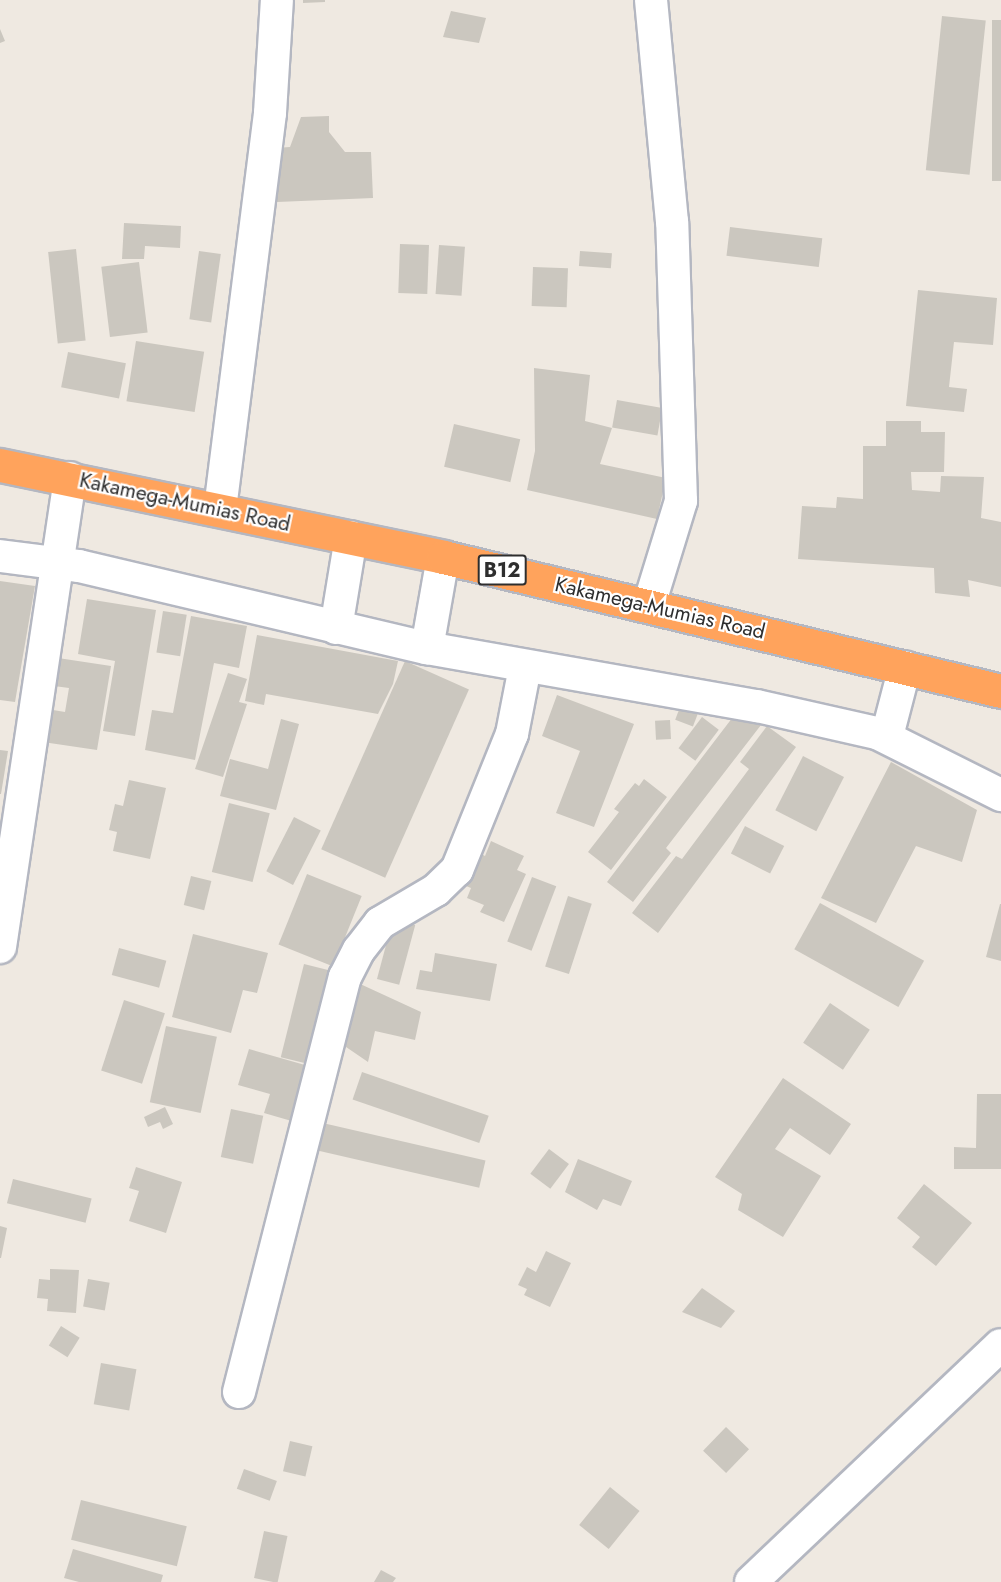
<!DOCTYPE html>
<style>
body{margin:0}
#map{position:relative;width:1001px;height:1582px;overflow:hidden;background:#efe9e1;font-family:Jost,sans-serif}
div>[style]{position:absolute}
[style*='--x']{left:calc(var(--x)*1px);top:calc(var(--y)*1px);width:calc(var(--w)*1px);rotate:calc(var(--a)*1deg)}
.building>*{inset:0;background:#cbc7bf;transform-origin:0 0}
.roads{filter:drop-shadow(2px 0 #b4b7c1) drop-shadow(-2px 0 #b4b7c1) drop-shadow(0 2px #b4b7c1) drop-shadow(0 -2px #b4b7c1)}
.minor>*{height:32px;margin:-16px;padding:0 16px;transform-origin:16px;border-radius:16px;background:#fff}
.highway>*{height:33px;margin:-16.5px;padding:0 16.5px;transform-origin:16.5px;border-radius:16.5px;background:#ffa35c}
span{translate:-50% -50%;white-space:nowrap;text-align:center;line-height:1.15;-webkit-text-stroke:4.5px #fff;paint-order:stroke}
.shield-label span{padding:2px 4px;background:#fff;border:2px solid;border-radius:4px;-webkit-text-stroke-width:0}
.shield-label{font-size:20px;color:#2e2e2e;font-weight:700}
.street-label{font-size:21px;color:#2e2e2e}
</style>
<div id="map">
<div class="building">
<div style="clip-path:polygon(303px 0,325px 0,325px 2px,303px 3px)"></div>
<div style="clip-path:polygon(451px 11px,486px 18px,479px 43px,443px 37px)"></div>
<div style="left:942px;top:16px;width:44px;height:155px;rotate:6deg"></div>
<div style="left:992px;top:20px;width:9px;height:161px"></div>
<div style="clip-path:polygon(0 29px,5px 41px,0 43px)"></div>
<div style="clip-path:polygon(329px 116px,329px 132px,345px 152px,371px 152px,373px 198px,277px 202px,275px 148px,290px 147px,301px 117px)"></div>
<div style="clip-path:polygon(124px 223px,181px 226px,180px 248px,145px 246px,144px 259px,122px 259px)"></div>
<div style="left:730px;top:227px;width:93px;height:29px;rotate:7deg"></div>
<div style="left:400px;top:244px;width:29px;height:49px;rotate:2deg"></div>
<div style="left:439px;top:245px;width:26px;height:49px;rotate:4deg"></div>
<div style="left:76px;top:249px;width:92px;height:28px;rotate:84deg"></div>
<div style="left:199px;top:251px;width:22px;height:69px;rotate:8deg"></div>
<div style="left:580px;top:251px;width:32px;height:15px;rotate:4deg"></div>
<div style="left:139px;top:262px;width:71px;height:38px;rotate:83deg"></div>
<div style="left:533px;top:267px;width:35px;height:39px;rotate:2deg"></div>
<div style="clip-path:polygon(918px 290px,997px 298px,993px 345px,954px 342px,949px 387px,967px 389px,964px 412px,906px 406px)"></div>
<div style="left:136px;top:341px;width:69px;height:61px;rotate:9deg"></div>
<div style="left:68px;top:352px;width:59px;height:36px;rotate:11deg"></div>
<div style="clip-path:polygon(534px 368px,590px 375px,585px 421px,612px 428px,600px 464px,666px 478px,657px 519px,527px 490px,535px 451px)"></div>
<div style="left:617px;top:400px;width:46px;height:28px;rotate:10deg"></div>
<div style="clip-path:polygon(886px 421px,921px 421px,921px 432px,945px 432px,944px 472px,911px 472px,912px 490px,940px 492px,941px 476px,984px 477px,981px 518px,1001px 522px,1001px 587px,968px 580px,970px 597px,935px 593px,934px 568px,798px 559px,802px 506px,836px 508px,837px 497px,863px 499px,863px 446px,886px 446px)"></div>
<div style="left:454px;top:424px;width:68px;height:44px;rotate:13deg"></div>
<div style="clip-path:polygon(0 581px,35px 586px,15px 702px,0 700px)"></div>
<div style="clip-path:polygon(87px 599px,156px 610px,135px 736px,103px 731px,115px 661px,78px 654px)"></div>
<div style="left:163px;top:611px;width:24px;height:42px;rotate:9deg"></div>
<div style="clip-path:polygon(191px 616px,247px 626px,239px 668px,214px 663px,195px 760px,145px 750px,152px 710px,173px 713px)"></div>
<div style="clip-path:polygon(257px 635px,398px 661px,393px 684px,378px 714px,266px 694px,264px 705px,245px 701px)"></div>
<div style="clip-path:polygon(58px 658px,111px 666px,97px 750px,36px 741px,41px 708px,65px 712px,69px 688px,54px 686px)"></div>
<div style="left:405px;top:661px;width:70px;height:206px;rotate:24deg"></div>
<div style="clip-path:polygon(228px 673px,247px 679px,239px 702px,247px 704px,223px 777px,195px 769px)"></div>
<div style="clip-path:polygon(557px 695px,634px 724px,594px 827px,556px 813px,580px 751px,542px 736px)"></div>
<div style="left:682px;top:702px;width:19px;height:19px;rotate:21deg"></div>
<div style="clip-path:polygon(739px 709px,761px 725px,666px 848px,671px 853px,633px 902px,607px 882px)"></div>
<div style="left:702px;top:717px;width:21px;height:39px;rotate:37deg"></div>
<div style="clip-path:polygon(281px 719px,299px 724px,276px 810px,220px 796px,230px 759px,268px 769px)"></div>
<div style="left:670px;top:720px;width:19px;height:15px;rotate:87deg"></div>
<div style="clip-path:polygon(767px 726px,796px 747px,658px 933px,632px 913px,676px 856px,682px 859px,749px 769px,740px 762px)"></div>
<div style="clip-path:polygon(0 750px,8px 751px,1px 794px,0 794px)"></div>
<div style="left:803px;top:756px;width:46px;height:61px;rotate:27deg"></div>
<div style="clip-path:polygon(891px 762px,977px 810px,962px 862px,916px 846px,876px 923px,821px 898px)"></div>
<div style="clip-path:polygon(644px 779px,667px 797px,611px 870px,588px 852px,619px 812px,614px 809px,635px 783px,639px 786px)"></div>
<div style="clip-path:polygon(129px 780px,166px 788px,150px 859px,113px 851px,117px 832px,109px 830px,115px 804px,123px 806px)"></div>
<div style="left:229px;top:803px;width:42px;height:71px;rotate:14deg"></div>
<div style="left:294px;top:817px;width:30px;height:61px;rotate:27deg"></div>
<div style="left:745px;top:826px;width:44px;height:31px;rotate:27deg"></div>
<div style="clip-path:polygon(491px 841px,524px 856px,517px 870px,526px 874px,504px 922px,480px 912px,484px 905px,467px 898px,471px 888px,461px 884px,476px 851px,485px 856px)"></div>
<div style="left:307px;top:874px;width:59px;height:76px;rotate:22deg"></div>
<div style="left:191px;top:876px;width:21px;height:30px;rotate:14deg"></div>
<div style="left:532px;top:877px;width:26px;height:69px;rotate:21deg"></div>
<div style="left:568px;top:896px;width:25px;height:74px;rotate:18deg"></div>
<div style="left:820px;top:903px;width:119px;height:53px;rotate:29deg"></div>
<div style="clip-path:polygon(1000px 904px,1001px 904px,1001px 961px,986px 957px)"></div>
<div style="left:393px;top:919px;width:23px;height:62px;rotate:15deg"></div>
<div style="clip-path:polygon(193px 934px,268px 953px,257px 993px,243px 990px,231px 1033px,172px 1017px)"></div>
<div style="left:119px;top:948px;width:49px;height:28px;rotate:15deg"></div>
<div style="clip-path:polygon(435px 953px,497px 964px,490px 1001px,416px 989px,420px 970px,432px 972px)"></div>
<div style="left:304px;top:964px;width:34px;height:96px;rotate:14deg"></div>
<div style="clip-path:polygon(345px 977px,421px 1012px,415px 1040px,375px 1031px,368px 1062px,330px 1036px)"></div>
<div style="left:124px;top:1000px;width:43px;height:74px;rotate:18deg"></div>
<div style="left:830px;top:1003px;width:48px;height:48px;rotate:34deg"></div>
<div style="left:166px;top:1026px;width:52px;height:78px;rotate:12deg"></div>
<div style="clip-path:polygon(249px 1049px,312px 1067px,295px 1122px,264px 1113px,270px 1094px,238px 1085px)"></div>
<div style="left:362px;top:1072px;width:134px;height:29px;rotate:19deg"></div>
<div style="clip-path:polygon(783px 1078px,851px 1124px,830px 1155px,790px 1128px,775px 1149px,821px 1176px,783px 1237px,738px 1210px,742px 1194px,715px 1177px)"></div>
<div style="clip-path:polygon(977px 1094px,1001px 1094px,1001px 1169px,954px 1169px,954px 1147px,976px 1148px)"></div>
<div style="clip-path:polygon(165px 1107px,173px 1124px,163px 1129px,160px 1122px,148px 1127px,144px 1117px)"></div>
<div style="left:231px;top:1109px;width:33px;height:49px;rotate:12deg"></div>
<div style="left:314px;top:1121px;width:176px;height:28px;rotate:13deg"></div>
<div style="left:549px;top:1149px;width:25px;height:31px;rotate:37deg"></div>
<div style="clip-path:polygon(578px 1159px,632px 1181px,621px 1206px,603px 1199px,597px 1210px,565px 1192px)"></div>
<div style="clip-path:polygon(136px 1167px,182px 1182px,166px 1233px,129px 1221px,139px 1191px,129px 1188px)"></div>
<div style="left:13px;top:1179px;width:81px;height:25px;rotate:14deg"></div>
<div style="clip-path:polygon(924px 1184px,972px 1223px,936px 1266px,912px 1247px,920px 1237px,897px 1218px)"></div>
<div style="clip-path:polygon(0 1226px,7px 1228px,1px 1258px,0 1258px)"></div>
<div style="clip-path:polygon(546px 1251px,571px 1263px,550px 1307px,524px 1295px,527px 1289px,518px 1285px,527px 1267px,536px 1272px)"></div>
<div style="clip-path:polygon(50px 1269px,79px 1270px,76px 1313px,47px 1311px,48px 1299px,37px 1298px,39px 1279px,50px 1280px)"></div>
<div style="left:88px;top:1279px;width:22px;height:28px;rotate:10deg"></div>
<div style="clip-path:polygon(702px 1288px,735px 1311px,721px 1328px,682px 1312px)"></div>
<div style="left:61px;top:1326px;width:22px;height:23px;rotate:32deg"></div>
<div style="left:101px;top:1363px;width:36px;height:42px;rotate:10deg"></div>
<div style="left:726px;top:1427px;width:32px;height:33px;rotate:44deg"></div>
<div style="left:290px;top:1441px;width:23px;height:31px;rotate:13deg"></div>
<div style="left:244px;top:1469px;width:35px;height:21px;rotate:20deg"></div>
<div style="left:610px;top:1487px;width:38px;height:49px;rotate:39deg"></div>
<div style="left:81px;top:1500px;width:109px;height:41px;rotate:14deg"></div>
<div style="left:264px;top:1531px;width:24px;height:48px;rotate:12deg"></div>
<div style="clip-path:polygon(73px 1549px,163px 1575px,161px 1582px,79px 1582px,64px 1578px)"></div>
<div style="clip-path:polygon(381px 1570px,396px 1578px,393px 1582px,374px 1582px)"></div>
</div>
<div class="roads">
<div class="minor">
<div style="--x:220;--y:509;--w:399;--a:-82.8"></div>
<div style="--x:270;--y:113;--w:113;--a:-86.5"></div>
<div style="--x:0;--y:556;--w:80;--a:7.2"></div>
<div style="--x:79;--y:566;--w:358;--a:13.3"></div>
<div style="--x:427;--y:648;--w:335;--a:10"></div>
<div style="--x:757;--y:706;--w:123;--a:12.7"></div>
<div style="--x:877;--y:733;--w:139;--a:26.6"></div>
<div style="--x:649;--y:605;--w:109;--a:-72.9"></div>
<div style="--x:681;--y:501;--w:279;--a:-91.8"></div>
<div style="--x:672;--y:222;--w:223;--a:-95.4"></div>
<div style="--x:336;--y:628;--w:92;--a:-80.6"></div>
<div style="--x:427;--y:648;--w:92;--a:-80"></div>
<div style="--x:887;--y:736;--w:71;--a:-75.4"></div>
<div style="--x:0;--y:947;--w:474;--a:-81.5"></div>
<div style="--x:239;--y:1392;--w:428;--a:-75.7"></div>
<div style="--x:345;--y:977;--w:30;--a:-63"></div>
<div style="--x:359;--y:950;--w:34;--a:-52"></div>
<div style="--x:380;--y:923;--w:65;--a:-30.5"></div>
<div style="--x:436;--y:890;--w:29;--a:-44"></div>
<div style="--x:457;--y:870;--w:147;--a:-68"></div>
<div style="--x:512;--y:734;--w:68;--a:-79"></div>
<div style="--x:751;--y:1582;--w:344;--a:-43.5"></div>
</div>
<div class="highway">
<div style="--x:0;--y:465;--w:452;--a:11.7"></div>
<div style="--x:443;--y:557;--w:574;--a:13.5"></div>
</div>
</div>
<div class="shield-label">
<span style="left:502px;top:570px">B12</span>
</div>
<div class="street-label">
<span style="left:185px;top:502px;rotate:12deg">Kakamega-Mumias Road</span>
<span style="left:660px;top:608px;rotate:13deg">Kakamega-Mumias Road</span>
</div>
</div>
